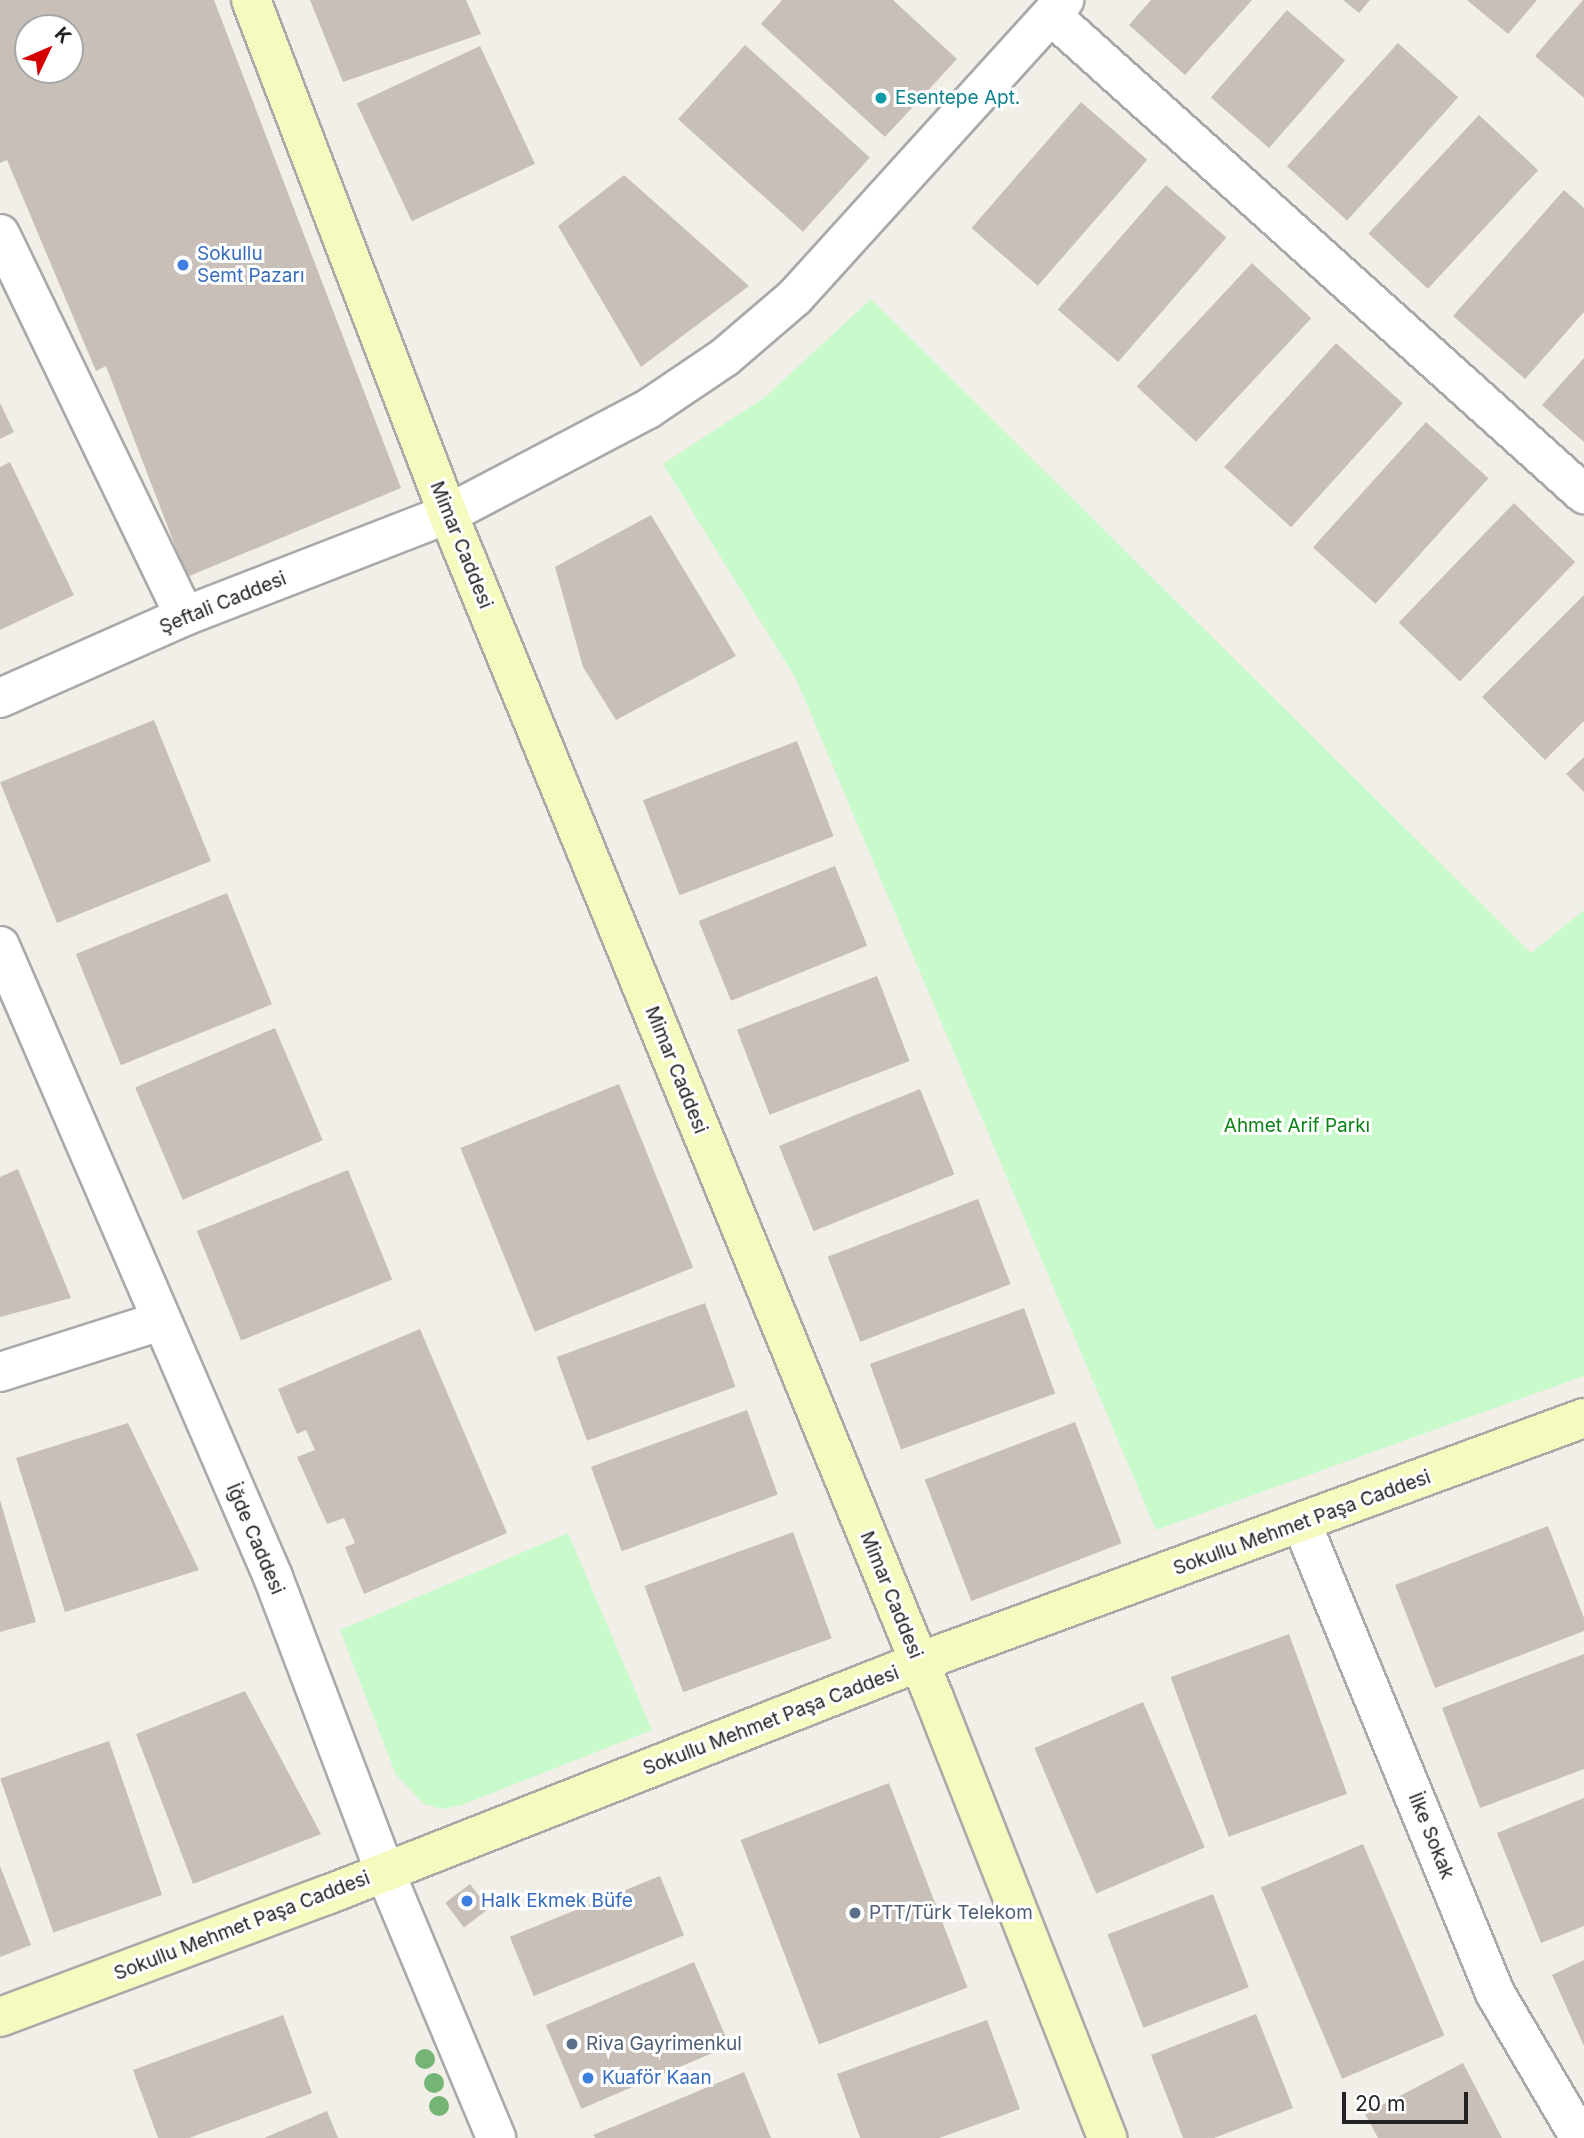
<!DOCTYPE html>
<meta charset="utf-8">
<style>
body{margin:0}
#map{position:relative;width:1584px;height:2138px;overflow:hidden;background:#f2efe9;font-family:Inter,sans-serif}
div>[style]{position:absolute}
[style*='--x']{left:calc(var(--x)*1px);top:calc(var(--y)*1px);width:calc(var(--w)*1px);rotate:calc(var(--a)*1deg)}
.park>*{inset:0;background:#c8facc}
.building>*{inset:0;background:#c7bfb8;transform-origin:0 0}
.roads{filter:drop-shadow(2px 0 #a9a9a9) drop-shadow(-2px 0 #a9a9a9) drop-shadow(0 2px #a9a9a9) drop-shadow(0 -2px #a9a9a9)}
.minor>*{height:38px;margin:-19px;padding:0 19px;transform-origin:19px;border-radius:19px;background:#fff}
.secondary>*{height:38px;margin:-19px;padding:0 19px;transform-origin:19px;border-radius:19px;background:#f7fabf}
.trees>*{width:20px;height:20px;margin:-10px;border-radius:50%;background:#74b475}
.dots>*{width:19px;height:19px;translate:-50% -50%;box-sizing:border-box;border:4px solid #fff;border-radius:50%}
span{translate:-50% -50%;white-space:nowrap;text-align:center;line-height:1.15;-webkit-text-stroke:6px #fff;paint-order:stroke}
.culture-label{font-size:19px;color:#0d838f}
.left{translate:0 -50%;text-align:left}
.shop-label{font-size:19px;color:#366cbe}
.street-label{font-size:19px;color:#222}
.park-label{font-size:19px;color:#0c8416}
.service-label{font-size:19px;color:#4e5e75}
.north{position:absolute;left:14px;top:14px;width:70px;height:70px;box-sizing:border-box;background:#fff;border:2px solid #a7a7a7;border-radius:50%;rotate:46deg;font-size:19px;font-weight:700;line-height:28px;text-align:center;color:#222}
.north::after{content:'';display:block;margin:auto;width:24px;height:32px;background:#d40000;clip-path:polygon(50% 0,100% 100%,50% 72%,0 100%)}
.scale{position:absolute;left:1342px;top:2092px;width:126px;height:32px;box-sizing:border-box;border:4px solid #222;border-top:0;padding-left:9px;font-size:21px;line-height:24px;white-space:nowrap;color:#222;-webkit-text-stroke:5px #fff;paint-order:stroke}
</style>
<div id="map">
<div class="park">
<div style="clip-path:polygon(871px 299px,1531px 953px,1584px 910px,1584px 1376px,1156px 1530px,796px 679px,663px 464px,765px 397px)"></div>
<div style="clip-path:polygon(568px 1533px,652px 1730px,462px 1805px,442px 1809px,424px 1804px,396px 1775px,340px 1630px)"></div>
</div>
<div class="building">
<div style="clip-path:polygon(evenodd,0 0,214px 0,401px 488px,187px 577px,106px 366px,96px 371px,7px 160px,0 163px,0 0,28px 28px,70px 28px,70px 70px,28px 70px,28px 28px)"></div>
<div style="clip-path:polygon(310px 0,466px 0,481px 34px,343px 82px)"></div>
<div style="clip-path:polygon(782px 0,893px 0,957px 59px,885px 137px,761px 24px)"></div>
<div style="clip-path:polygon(1151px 0,1252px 0,1185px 75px,1129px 25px)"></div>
<div style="clip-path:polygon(1343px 0,1370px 0,1359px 13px)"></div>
<div style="clip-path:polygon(1467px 0,1537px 0,1508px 34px)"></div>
<div style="clip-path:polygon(1583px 0,1584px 0,1584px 98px,1535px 56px)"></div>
<div style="left:1287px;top:10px;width:77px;height:116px;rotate:41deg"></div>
<div style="left:1398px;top:43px;width:81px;height:166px;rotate:42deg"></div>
<div style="left:745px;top:45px;width:168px;height:100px;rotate:42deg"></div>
<div style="left:480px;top:46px;width:130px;height:136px;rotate:65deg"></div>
<div style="left:1081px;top:102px;width:88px;height:167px;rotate:41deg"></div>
<div style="left:1479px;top:115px;width:81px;height:162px;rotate:43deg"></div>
<div style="clip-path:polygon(624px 175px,749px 286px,641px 367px,558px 226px)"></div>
<div style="left:1166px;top:185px;width:80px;height:165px;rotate:41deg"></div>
<div style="clip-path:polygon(1564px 190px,1584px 208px,1584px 312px,1525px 379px,1453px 316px)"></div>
<div style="left:1252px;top:263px;width:81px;height:169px;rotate:43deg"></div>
<div style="left:1336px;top:343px;width:90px;height:167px;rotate:42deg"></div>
<div style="clip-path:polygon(1584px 358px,1584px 442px,1542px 405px)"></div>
<div style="clip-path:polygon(0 403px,14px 432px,0 439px)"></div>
<div style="left:1426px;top:422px;width:84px;height:169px;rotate:42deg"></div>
<div style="clip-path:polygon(10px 462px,74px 595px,0 630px,0 467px)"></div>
<div style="left:1514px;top:503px;width:85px;height:166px;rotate:44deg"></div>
<div style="clip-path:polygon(651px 515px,736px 656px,616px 720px,583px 667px,555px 567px)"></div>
<div style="clip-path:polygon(1584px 595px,1584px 721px,1545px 760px,1482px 697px)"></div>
<div style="left:154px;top:720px;width:152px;height:166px;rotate:68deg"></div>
<div style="left:797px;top:741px;width:102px;height:165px;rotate:69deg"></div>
<div style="clip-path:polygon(1584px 757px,1584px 792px,1566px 774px)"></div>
<div style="left:835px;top:866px;width:86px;height:147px;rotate:68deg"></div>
<div style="left:227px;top:893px;width:120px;height:163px;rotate:68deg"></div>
<div style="left:877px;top:976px;width:91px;height:150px;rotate:69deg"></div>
<div style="left:275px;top:1028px;width:122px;height:152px;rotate:67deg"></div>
<div style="left:619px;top:1084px;width:198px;height:171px;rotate:68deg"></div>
<div style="left:920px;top:1089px;width:92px;height:152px;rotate:68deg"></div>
<div style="clip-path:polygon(18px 1169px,71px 1298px,0 1317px,0 1177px)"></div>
<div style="left:348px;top:1170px;width:118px;height:163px;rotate:68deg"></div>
<div style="left:978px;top:1199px;width:91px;height:161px;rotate:69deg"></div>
<div style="left:705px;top:1303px;width:89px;height:158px;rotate:70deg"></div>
<div style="left:1024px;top:1308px;width:91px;height:164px;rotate:70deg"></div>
<div style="clip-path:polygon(420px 1329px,507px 1533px,364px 1594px,345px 1547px,355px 1543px,344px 1518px,327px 1524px,297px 1457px,315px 1450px,306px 1430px,297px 1434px,278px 1389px)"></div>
<div style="left:747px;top:1410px;width:90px;height:166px;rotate:70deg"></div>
<div style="left:1075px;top:1422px;width:130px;height:161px;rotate:69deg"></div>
<div style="clip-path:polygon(128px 1423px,199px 1570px,65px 1612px,16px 1458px)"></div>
<div style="clip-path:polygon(0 1500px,36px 1622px,0 1632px)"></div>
<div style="clip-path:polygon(1548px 1526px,1584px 1618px,1584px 1631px,1435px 1688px,1395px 1585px)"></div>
<div style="left:793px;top:1532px;width:113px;height:158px;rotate:70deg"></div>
<div style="left:1289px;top:1634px;width:170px;height:126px;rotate:70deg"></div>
<div style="clip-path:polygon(1584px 1654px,1584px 1769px,1480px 1808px,1442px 1708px)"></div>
<div style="clip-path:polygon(245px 1691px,321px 1834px,193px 1884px,136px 1734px)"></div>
<div style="left:1143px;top:1702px;width:158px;height:118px;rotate:67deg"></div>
<div style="left:109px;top:1741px;width:163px;height:115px;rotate:71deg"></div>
<div style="left:889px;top:1783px;width:219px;height:159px;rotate:69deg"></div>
<div style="clip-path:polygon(1584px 1798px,1584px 1926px,1541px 1943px,1497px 1833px)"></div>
<div style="left:1363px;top:1844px;width:208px;height:111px;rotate:67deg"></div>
<div style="clip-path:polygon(0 1866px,31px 1945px,0 1957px)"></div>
<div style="left:660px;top:1876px;width:64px;height:162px;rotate:68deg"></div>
<div style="left:470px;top:1884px;width:31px;height:31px;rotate:53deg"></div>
<div style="left:1213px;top:1894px;width:100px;height:113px;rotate:69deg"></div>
<div style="clip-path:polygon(1584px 1960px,1584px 2046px,1552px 1975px)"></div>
<div style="left:694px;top:1962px;width:91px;height:161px;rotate:67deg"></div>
<div style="clip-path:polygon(1256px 2014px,1293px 2108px,1214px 2138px,1183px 2138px,1151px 2055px)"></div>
<div style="clip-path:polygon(283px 2015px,312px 2093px,189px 2138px,158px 2138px,133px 2070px)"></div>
<div style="clip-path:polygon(987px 2020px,1020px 2109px,939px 2138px,860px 2138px,837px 2074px)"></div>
<div style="clip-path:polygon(1463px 2063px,1502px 2138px,1378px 2138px,1365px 2114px)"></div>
<div style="clip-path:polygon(744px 2072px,771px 2138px,595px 2138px,593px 2135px)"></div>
<div style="clip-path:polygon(327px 2111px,338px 2138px,264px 2138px)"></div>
</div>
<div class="roads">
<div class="minor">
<div style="--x:1051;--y:15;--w:717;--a:41.95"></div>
<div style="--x:0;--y:234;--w:424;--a:64.2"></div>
<div style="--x:0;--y:698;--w:202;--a:-23.9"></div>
<div style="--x:185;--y:616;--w:282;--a:-21.2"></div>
<div style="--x:448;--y:514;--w:226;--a:-27.7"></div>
<div style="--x:648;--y:409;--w:93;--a:-34"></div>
<div style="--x:725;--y:357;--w:92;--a:-40.6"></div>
<div style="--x:795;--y:297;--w:401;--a:-47.8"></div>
<div style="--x:0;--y:946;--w:688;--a:66.6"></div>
<div style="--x:273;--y:1577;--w:316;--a:69.2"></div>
<div style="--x:385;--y:1872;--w:288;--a:67.3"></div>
<div style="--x:0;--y:1372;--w:169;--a:-17.6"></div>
<div style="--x:1302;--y:1524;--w:507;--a:67.63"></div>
<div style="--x:1495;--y:1993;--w:168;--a:59.6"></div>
</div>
<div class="secondary">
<div style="--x:251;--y:0;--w:550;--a:69.03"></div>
<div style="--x:448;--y:514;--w:1280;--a:67.68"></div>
<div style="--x:934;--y:1698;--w:473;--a:68.5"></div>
<div style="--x:0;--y:2017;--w:349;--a:-20.5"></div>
<div style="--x:327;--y:1895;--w:636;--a:-21.48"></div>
<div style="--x:919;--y:1662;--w:708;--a:-20.15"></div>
</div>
</div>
<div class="trees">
<div style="left:425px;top:2059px"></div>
<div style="left:434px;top:2083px"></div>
<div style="left:439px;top:2106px"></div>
</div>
<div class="dots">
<div style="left:881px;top:98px;background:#0f9aa8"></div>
<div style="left:183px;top:265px;background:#3f7fe0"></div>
<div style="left:467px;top:1901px;background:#3f7fe0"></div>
<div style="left:855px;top:1913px;background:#5c6f8a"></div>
<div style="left:572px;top:2044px;background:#5c6f8a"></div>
<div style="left:588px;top:2078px;background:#3f7fe0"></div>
</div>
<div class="culture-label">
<span class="left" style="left:895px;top:98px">Esentepe Apt.</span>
</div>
<div class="shop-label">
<span class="left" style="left:197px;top:265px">Sokullu<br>Semt Pazarı</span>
<span class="left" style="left:481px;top:1901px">Halk Ekmek Büfe</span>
<span class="left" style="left:602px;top:2078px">Kuaför Kaan</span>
</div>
<div class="street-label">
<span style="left:461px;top:545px;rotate:68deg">Mimar Caddesi</span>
<span style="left:223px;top:603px;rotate:-22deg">Şeftali Caddesi</span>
<span style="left:676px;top:1070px;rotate:68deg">Mimar Caddesi</span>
<span style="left:1302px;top:1523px;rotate:-20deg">Sokullu Mehmet Paşa Caddesi</span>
<span style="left:255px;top:1539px;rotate:67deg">İğde Caddesi</span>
<span style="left:891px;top:1595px;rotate:68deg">Mimar Caddesi</span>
<span style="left:771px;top:1721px;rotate:-21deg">Sokullu Mehmet Paşa Caddesi</span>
<span style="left:1431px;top:1836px;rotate:68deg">İlke Sokak</span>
<span style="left:242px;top:1926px;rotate:-21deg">Sokullu Mehmet Paşa Caddesi</span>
</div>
<div class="park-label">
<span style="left:1297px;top:1126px">Ahmet Arif Parkı</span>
</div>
<div class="service-label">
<span class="left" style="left:869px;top:1913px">PTT/Türk Telekom</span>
<span class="left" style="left:586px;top:2044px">Riva Gayrimenkul</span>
</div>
<div class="north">K</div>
<div class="scale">20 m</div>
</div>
